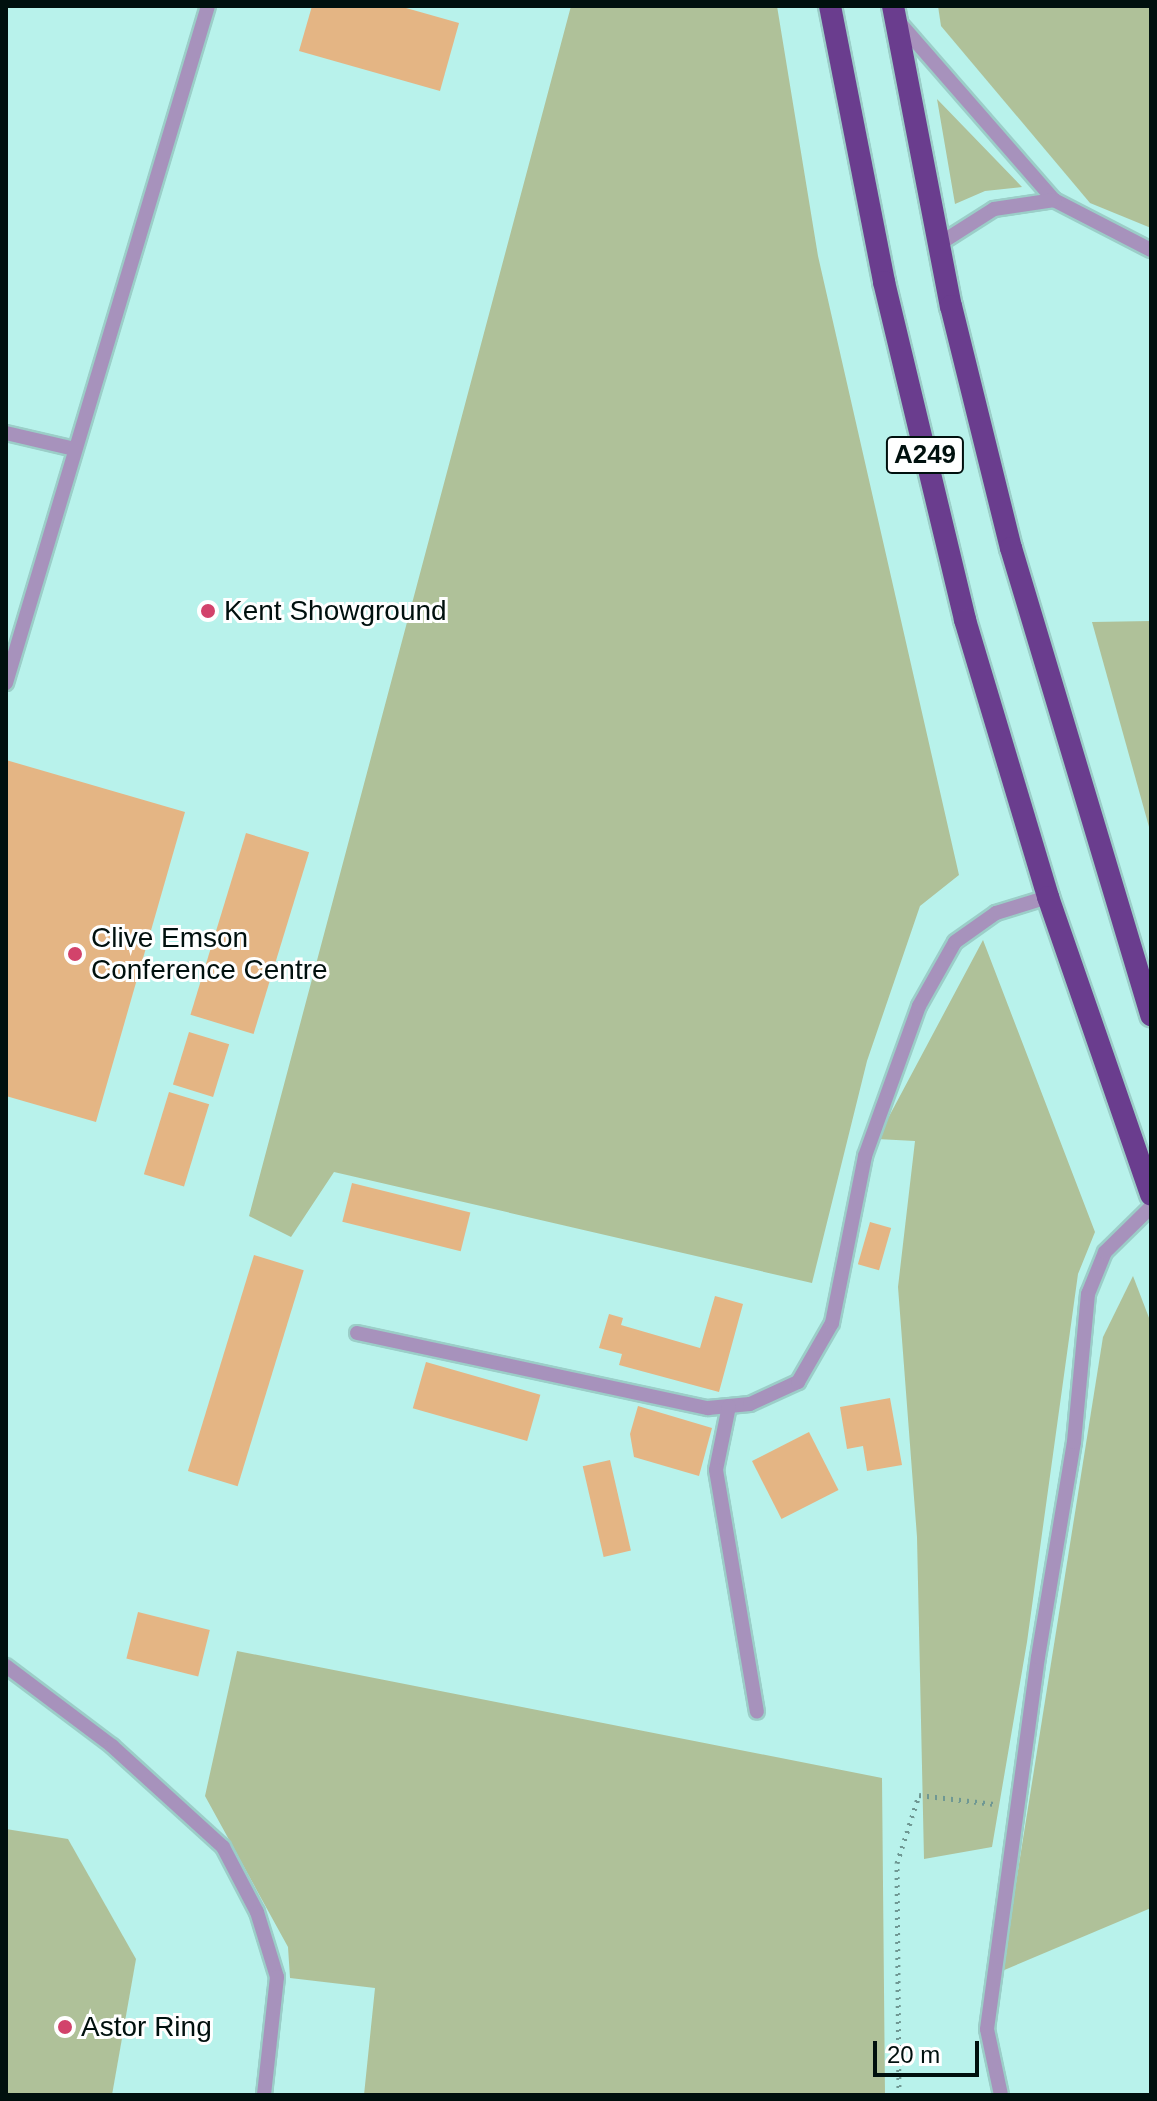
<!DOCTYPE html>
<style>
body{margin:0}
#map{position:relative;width:1157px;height:2101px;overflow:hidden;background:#b8f2eb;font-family:Helvetica,sans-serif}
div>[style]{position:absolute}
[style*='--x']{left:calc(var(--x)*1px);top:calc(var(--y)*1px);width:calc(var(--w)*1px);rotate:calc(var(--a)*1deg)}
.green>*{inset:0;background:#afc199}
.building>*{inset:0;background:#e4b584;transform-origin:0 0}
.path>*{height:5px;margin-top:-2.5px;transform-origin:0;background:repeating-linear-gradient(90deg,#6f9893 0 2px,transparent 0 8px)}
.roads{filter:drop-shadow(2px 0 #9bcec8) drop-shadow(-2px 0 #9bcec8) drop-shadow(0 2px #9bcec8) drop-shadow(0 -2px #9bcec8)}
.service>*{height:14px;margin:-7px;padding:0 7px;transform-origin:7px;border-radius:7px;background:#a792bc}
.trunk>*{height:22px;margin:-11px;padding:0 11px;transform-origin:11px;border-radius:11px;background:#6a3d8e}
.dots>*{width:22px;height:22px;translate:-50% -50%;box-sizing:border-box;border:4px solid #fff;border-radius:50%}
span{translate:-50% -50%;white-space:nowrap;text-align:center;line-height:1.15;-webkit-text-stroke:6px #fff;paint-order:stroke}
.shield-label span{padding:2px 6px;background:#fff;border:2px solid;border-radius:6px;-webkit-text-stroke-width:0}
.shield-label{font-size:26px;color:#00100e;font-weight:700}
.poi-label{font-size:28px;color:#00100e}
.left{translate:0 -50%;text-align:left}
.frame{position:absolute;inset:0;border:8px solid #00100e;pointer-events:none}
.scale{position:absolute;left:873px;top:2041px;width:106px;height:36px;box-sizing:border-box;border:4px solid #00100e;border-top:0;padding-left:10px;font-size:24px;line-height:28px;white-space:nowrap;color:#00100e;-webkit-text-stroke:6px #fff;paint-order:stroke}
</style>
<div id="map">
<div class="green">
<div style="clip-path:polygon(571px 6px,777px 6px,818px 256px,959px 875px,920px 906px,867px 1061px,812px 1283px,334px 1172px,291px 1237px,249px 1216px)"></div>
<div style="clip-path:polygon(938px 6px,1151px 6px,1151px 228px,1090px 203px,941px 26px)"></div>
<div style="clip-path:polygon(937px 99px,1022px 187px,985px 191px,955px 204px)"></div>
<div style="clip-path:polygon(1151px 621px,1151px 834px,1092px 622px)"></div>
<div style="clip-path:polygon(983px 940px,1095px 1232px,1078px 1274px,1027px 1642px,992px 1847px,924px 1859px,917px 1537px,898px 1287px,915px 1141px,877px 1139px)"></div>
<div style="clip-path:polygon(1133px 1276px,1151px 1323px,1151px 1908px,1002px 1971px,1103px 1337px)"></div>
<div style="clip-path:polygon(237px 1651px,882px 1778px,885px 2095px,364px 2095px,375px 1988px,290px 1978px,288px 1947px,205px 1796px)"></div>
<div style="clip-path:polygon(6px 1829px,68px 1839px,136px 1959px,112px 2095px,6px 2095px)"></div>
</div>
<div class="building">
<div style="clip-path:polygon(312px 6px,399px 6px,459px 23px,440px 91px,299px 51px)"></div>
<div style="clip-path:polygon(6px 760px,185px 812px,96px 1122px,6px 1096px)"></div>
<div style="left:246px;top:833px;width:66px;height:190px;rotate:17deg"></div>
<div style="left:189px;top:1032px;width:42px;height:55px;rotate:17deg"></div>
<div style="left:169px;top:1092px;width:42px;height:86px;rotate:17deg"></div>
<div style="left:352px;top:1183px;width:122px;height:40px;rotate:14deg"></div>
<div style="left:870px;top:1222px;width:22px;height:44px;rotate:16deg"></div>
<div style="left:254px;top:1255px;width:52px;height:226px;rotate:17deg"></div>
<div style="clip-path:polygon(715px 1296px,743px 1304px,719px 1392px,619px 1365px,622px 1354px,599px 1348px,609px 1314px,623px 1318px,621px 1325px,700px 1348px)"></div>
<div style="left:426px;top:1362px;width:119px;height:48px;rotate:16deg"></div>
<div style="clip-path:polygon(890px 1398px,902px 1465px,867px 1471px,863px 1446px,847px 1449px,840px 1407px)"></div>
<div style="clip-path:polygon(638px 1406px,712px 1428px,699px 1476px,634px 1457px,630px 1434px)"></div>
<div style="left:809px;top:1432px;width:65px;height:64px;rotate:63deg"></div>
<div style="left:610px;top:1460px;width:93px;height:28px;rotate:77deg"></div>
<div style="left:138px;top:1612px;width:74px;height:48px;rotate:14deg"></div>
</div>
<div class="path">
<div style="--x:899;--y:2095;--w:232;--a:-90.5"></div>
<div style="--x:897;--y:1863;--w:71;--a:-72.1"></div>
<div style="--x:919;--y:1795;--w:76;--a:6.8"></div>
</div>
<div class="roads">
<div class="service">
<div style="--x:897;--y:20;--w:239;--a:48.9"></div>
<div style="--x:1054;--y:200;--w:109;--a:27.3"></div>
<div style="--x:939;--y:244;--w:65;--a:-32.5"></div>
<div style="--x:994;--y:209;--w:61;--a:-8.5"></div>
<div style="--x:6;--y:433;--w:71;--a:13.1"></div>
<div style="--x:6;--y:683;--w:706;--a:-73.39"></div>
<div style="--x:357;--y:1333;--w:359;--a:12.1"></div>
<div style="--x:708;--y:1408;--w:42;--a:-5.4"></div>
<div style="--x:750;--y:1404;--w:53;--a:-24.6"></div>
<div style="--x:798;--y:1382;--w:68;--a:-60"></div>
<div style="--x:832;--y:1323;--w:170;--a:-78.8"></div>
<div style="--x:865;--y:1156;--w:159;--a:-70.2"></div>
<div style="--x:919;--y:1006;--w:73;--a:-60.6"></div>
<div style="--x:955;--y:942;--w:50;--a:-35.3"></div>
<div style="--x:996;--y:913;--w:54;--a:-17.1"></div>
<div style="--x:729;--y:1406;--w:65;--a:101.5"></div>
<div style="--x:716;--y:1470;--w:245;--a:80.4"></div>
<div style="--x:6;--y:1666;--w:133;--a:37"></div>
<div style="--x:112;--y:1746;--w:150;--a:42.3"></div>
<div style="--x:223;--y:1847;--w:73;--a:62.4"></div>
<div style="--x:257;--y:1912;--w:68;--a:72.9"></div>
<div style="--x:277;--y:1977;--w:119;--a:96.3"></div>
<div style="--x:1001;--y:2095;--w:67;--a:-102"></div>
<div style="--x:987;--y:2029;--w:375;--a:-82.2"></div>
<div style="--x:1038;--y:1657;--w:218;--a:-80.5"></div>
<div style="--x:1074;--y:1442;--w:149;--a:-84.6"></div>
<div style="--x:1088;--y:1294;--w:45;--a:-68"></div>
<div style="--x:1105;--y:1252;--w:64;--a:-44.4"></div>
</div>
<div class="trunk">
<div style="--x:830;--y:6;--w:281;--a:78.9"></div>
<div style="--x:884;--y:282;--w:348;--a:76.5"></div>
<div style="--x:965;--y:620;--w:289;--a:73.3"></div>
<div style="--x:1048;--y:897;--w:315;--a:70.9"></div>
<div style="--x:893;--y:6;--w:306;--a:79.1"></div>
<div style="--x:951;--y:306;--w:249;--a:76.1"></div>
<div style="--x:1011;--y:548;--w:488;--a:73.3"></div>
</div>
</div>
<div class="dots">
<div style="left:208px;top:611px;background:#d2436b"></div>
<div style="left:75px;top:954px;background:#d2436b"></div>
<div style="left:65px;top:2027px;background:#d2436b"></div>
</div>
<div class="shield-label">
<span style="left:925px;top:455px">A249</span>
</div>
<div class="poi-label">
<span class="left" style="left:224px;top:611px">Kent Showground</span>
<span class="left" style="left:91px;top:954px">Clive Emson<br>Conference Centre</span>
<span class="left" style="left:81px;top:2027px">Astor Ring</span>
</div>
<div class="frame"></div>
<div class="scale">20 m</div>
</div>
